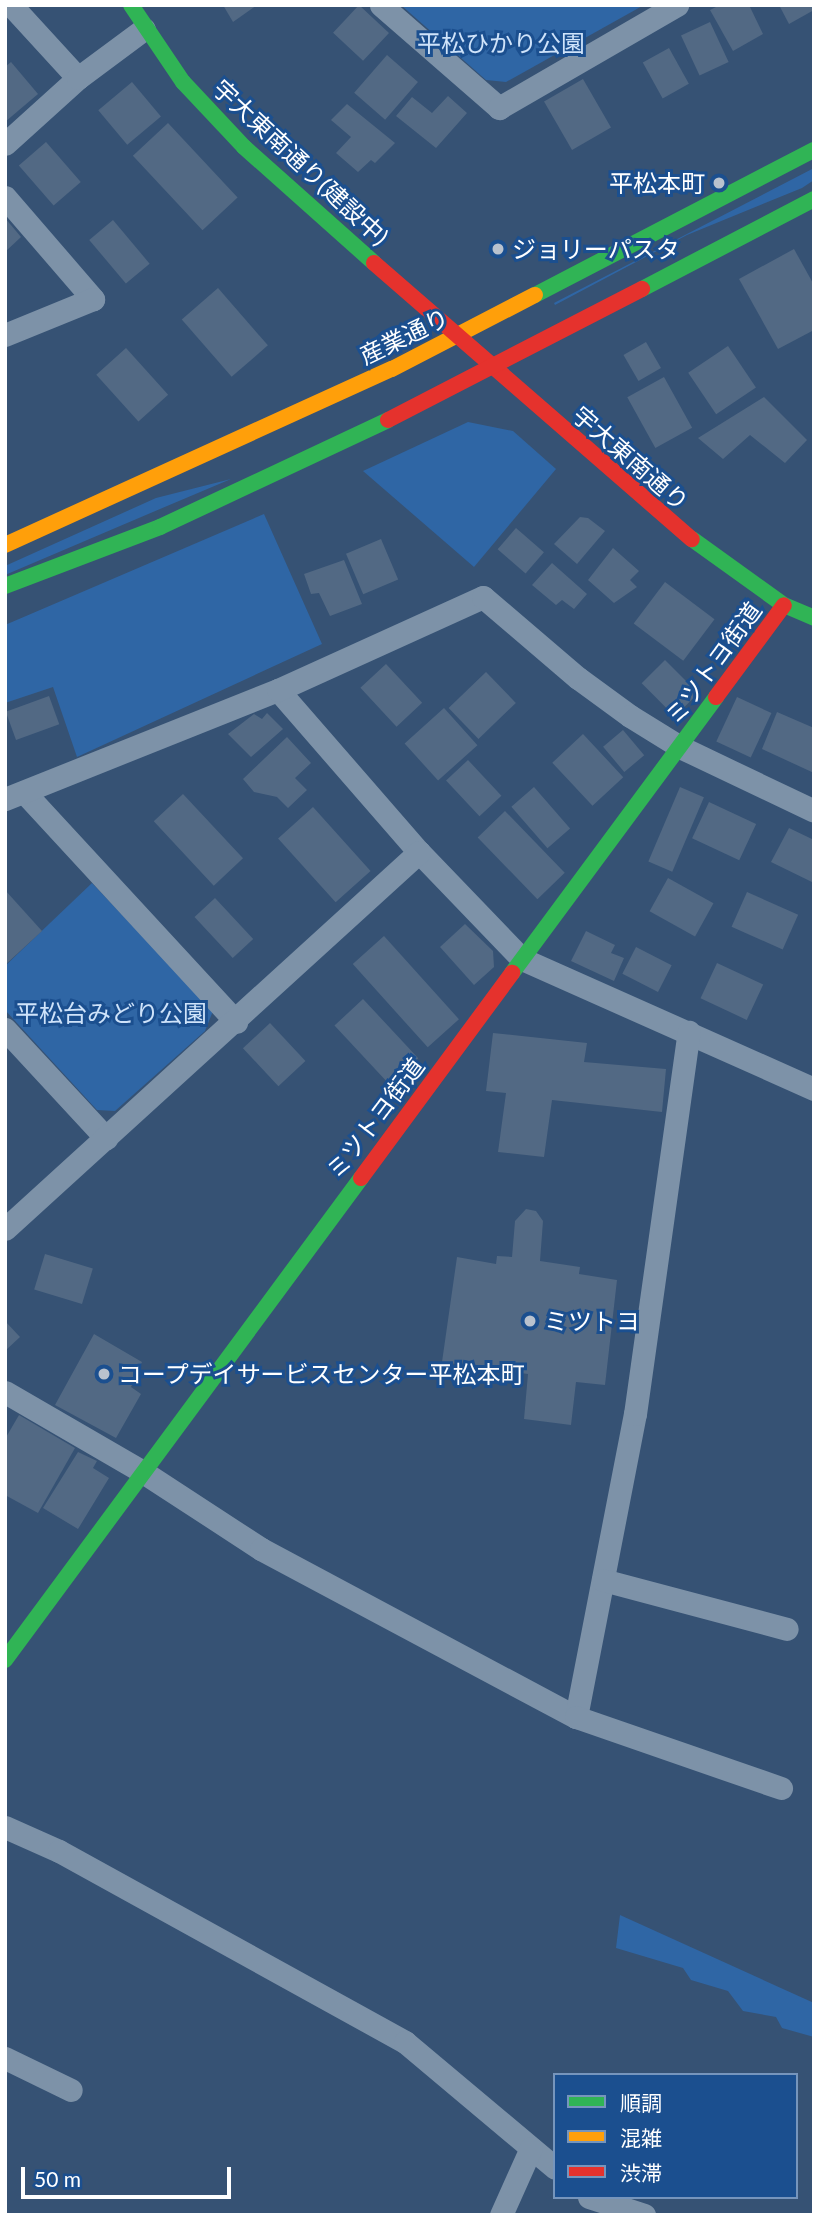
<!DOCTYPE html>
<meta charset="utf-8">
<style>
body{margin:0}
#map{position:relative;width:819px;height:2220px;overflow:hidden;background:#365274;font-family:Lato,"Noto Sans JP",sans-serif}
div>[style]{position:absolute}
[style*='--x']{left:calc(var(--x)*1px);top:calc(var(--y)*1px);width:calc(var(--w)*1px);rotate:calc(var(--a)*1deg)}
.green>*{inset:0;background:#2f66a5}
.building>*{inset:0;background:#526984;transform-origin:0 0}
.street>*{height:23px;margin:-11.5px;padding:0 11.5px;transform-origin:11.5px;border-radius:11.5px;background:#7d92a8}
.fast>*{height:16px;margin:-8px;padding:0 8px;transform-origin:8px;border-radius:8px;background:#30b455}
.slow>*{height:16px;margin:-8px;padding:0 8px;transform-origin:8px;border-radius:8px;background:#ff9f0a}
.jam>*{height:16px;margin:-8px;padding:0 8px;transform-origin:8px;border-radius:8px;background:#e5322d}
.dots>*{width:19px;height:19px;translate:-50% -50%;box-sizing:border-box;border:4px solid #1b4f8f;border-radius:50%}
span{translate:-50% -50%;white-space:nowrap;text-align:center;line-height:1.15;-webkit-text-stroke:6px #1b4f8f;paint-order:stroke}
.park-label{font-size:24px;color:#cfe3fa}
.street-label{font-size:24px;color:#fff}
.poi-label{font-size:24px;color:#fff}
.right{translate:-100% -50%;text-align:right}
.left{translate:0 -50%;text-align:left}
.frame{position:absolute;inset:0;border:7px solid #fff;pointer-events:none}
.legend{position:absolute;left:553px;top:2073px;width:245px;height:126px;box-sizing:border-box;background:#1b4f8f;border:2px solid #7695bc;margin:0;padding:9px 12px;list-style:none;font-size:21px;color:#fff}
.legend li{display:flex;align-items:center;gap:14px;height:35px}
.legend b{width:35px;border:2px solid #7695bc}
.scale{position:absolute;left:21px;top:2167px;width:210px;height:32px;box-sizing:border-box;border:4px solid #fff;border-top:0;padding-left:9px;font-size:21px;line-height:24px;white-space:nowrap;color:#fff;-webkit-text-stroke:5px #1b4f8f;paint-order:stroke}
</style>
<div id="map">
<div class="green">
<div style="clip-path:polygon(401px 5px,644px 5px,506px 82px,486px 80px)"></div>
<div style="clip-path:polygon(814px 168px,814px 180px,802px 188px,687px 235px,555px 305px,554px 303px)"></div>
<div style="clip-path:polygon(468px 422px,513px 431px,556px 469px,474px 567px,363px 471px)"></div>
<div style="clip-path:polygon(231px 479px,160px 509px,5px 575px,5px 566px,156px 498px)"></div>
<div style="clip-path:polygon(264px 514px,322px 644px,77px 757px,53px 687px,5px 703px,5px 625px)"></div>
<div style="clip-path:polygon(92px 883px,213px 1011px,205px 1031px,115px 1111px,97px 1110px,5px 1010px,5px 966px)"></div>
<div style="clip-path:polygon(620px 1915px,814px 2003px,814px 2037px,782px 2028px,776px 2017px,743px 2011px,728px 1991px,691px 1980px,683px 1968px,616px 1948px)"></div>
</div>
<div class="building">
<div style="clip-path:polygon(223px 5px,257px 5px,233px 22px)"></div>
<div style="left:359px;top:5px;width:41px;height:38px;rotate:43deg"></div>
<div style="clip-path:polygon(720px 5px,749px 5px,763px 34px,733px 51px,710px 10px)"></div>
<div style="clip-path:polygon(779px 5px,814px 5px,814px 10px,789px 24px)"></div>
<div style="left:710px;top:22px;width:44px;height:32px;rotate:65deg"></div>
<div style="left:669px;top:48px;width:41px;height:30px;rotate:61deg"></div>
<div style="left:387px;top:55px;width:41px;height:50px;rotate:41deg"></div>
<div style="clip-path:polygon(11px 62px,38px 94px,5px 122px,5px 67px)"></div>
<div style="left:583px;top:79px;width:56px;height:45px;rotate:60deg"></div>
<div style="left:132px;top:82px;width:45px;height:44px;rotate:50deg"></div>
<div style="clip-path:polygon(448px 96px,467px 113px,436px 148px,396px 116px,412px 97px,432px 113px)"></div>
<div style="clip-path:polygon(347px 104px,395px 143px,375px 163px,371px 160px,358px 172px,336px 153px,351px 137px,331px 120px)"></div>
<div style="left:168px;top:123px;width:102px;height:48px;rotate:47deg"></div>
<div style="left:46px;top:142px;width:53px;height:36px;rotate:49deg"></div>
<div style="clip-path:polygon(5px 218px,21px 237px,5px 252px)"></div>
<div style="left:113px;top:220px;width:57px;height:31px;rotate:50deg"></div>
<div style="clip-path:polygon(794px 249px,814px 285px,814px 330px,778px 349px,739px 279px)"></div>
<div style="left:218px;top:288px;width:76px;height:48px;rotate:49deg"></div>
<div style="left:646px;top:342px;width:30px;height:26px;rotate:60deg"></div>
<div style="left:728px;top:346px;width:50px;height:48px;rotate:56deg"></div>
<div style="left:126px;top:348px;width:63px;height:40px;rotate:48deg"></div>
<div style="left:664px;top:377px;width:58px;height:42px;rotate:61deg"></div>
<div style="clip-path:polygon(764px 397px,807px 440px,785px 463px,750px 435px,723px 459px,698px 438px)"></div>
<div style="clip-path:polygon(580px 517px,588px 518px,605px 531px,577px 564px,554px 544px)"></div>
<div style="left:516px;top:528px;width:37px;height:28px;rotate:41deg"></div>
<div style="left:381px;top:539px;width:44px;height:38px;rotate:67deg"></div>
<div style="clip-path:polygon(613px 548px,639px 571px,630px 580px,637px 587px,614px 603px,588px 580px)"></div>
<div style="clip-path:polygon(344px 560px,362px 604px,330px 616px,319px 593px,311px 594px,304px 574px)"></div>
<div style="clip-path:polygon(552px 563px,587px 594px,574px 609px,562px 600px,556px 605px,532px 585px)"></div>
<div style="left:665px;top:582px;width:62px;height:52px;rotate:37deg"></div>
<div style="left:665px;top:660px;width:47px;height:33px;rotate:45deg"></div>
<div style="left:386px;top:664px;width:53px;height:35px;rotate:47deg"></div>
<div style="left:486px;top:672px;width:43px;height:52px;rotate:46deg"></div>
<div style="left:49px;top:696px;width:30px;height:46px;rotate:70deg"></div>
<div style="left:737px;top:697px;width:38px;height:49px;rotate:25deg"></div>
<div style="left:444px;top:708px;width:50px;height:53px;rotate:48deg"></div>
<div style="clip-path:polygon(777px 712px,814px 728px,814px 773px,762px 749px)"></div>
<div style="clip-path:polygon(267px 713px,283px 729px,251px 757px,228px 734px,254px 714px,262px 719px)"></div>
<div style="left:623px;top:730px;width:33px;height:26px;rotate:50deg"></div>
<div style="left:583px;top:734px;width:59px;height:42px;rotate:47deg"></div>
<div style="clip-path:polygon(287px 737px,311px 763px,295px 778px,307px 790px,288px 808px,277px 797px,254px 792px,243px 779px)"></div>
<div style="left:468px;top:760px;width:49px;height:30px;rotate:47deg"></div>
<div style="left:534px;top:787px;width:55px;height:30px;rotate:49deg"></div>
<div style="left:680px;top:787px;width:26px;height:81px;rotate:23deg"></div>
<div style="left:183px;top:794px;width:88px;height:40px;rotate:47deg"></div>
<div style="left:709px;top:802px;width:52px;height:40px;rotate:25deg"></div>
<div style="left:313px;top:807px;width:86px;height:47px;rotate:48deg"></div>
<div style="left:505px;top:811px;width:86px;height:38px;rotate:46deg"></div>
<div style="clip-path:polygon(789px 828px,814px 840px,814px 883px,771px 862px)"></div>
<div style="left:668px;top:878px;width:52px;height:38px;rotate:29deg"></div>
<div style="clip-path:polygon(5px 890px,42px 931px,5px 965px)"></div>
<div style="left:747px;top:892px;width:56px;height:38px;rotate:24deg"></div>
<div style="left:215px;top:898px;width:56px;height:28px;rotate:47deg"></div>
<div style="clip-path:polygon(465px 924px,493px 951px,494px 967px,474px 985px,440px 947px)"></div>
<div style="clip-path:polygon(586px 931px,615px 945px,611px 953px,624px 958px,614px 981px,571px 961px)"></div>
<div style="left:384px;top:936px;width:112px;height:42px;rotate:48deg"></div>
<div style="left:636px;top:947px;width:40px;height:30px;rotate:27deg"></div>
<div style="left:717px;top:963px;width:51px;height:39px;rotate:25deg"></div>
<div style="left:363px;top:999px;width:81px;height:39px;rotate:47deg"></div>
<div style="left:270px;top:1023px;width:52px;height:37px;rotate:47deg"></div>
<div style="clip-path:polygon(493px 1033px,587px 1043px,584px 1062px,666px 1069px,662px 1112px,552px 1100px,544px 1157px,498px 1152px,506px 1093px,486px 1091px)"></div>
<div style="clip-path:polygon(526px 1209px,536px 1211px,543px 1221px,540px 1261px,580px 1267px,579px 1274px,617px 1280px,605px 1385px,576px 1382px,571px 1425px,524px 1419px,528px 1374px,442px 1362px,457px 1257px,496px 1264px,497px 1256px,512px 1257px,515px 1221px)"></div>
<div style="left:45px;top:1254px;width:50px;height:37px;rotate:17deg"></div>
<div style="clip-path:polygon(5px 1321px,20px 1337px,5px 1351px)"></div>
<div style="clip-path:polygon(94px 1334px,142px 1362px,131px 1387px,141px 1394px,116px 1438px,55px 1405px)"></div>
<div style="clip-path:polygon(19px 1415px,75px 1448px,38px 1513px,5px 1495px,5px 1439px)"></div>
<div style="clip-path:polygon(78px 1452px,97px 1461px,93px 1468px,109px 1478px,78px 1529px,43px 1508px)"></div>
</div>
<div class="street">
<div style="--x:11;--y:5;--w:99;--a:47.5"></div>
<div style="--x:381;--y:5;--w:157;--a:41.1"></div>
<div style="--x:499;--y:108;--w:206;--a:-30.1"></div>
<div style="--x:5;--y:144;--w:98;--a:-42.1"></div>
<div style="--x:78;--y:78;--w:82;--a:-36.6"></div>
<div style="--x:5;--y:197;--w:135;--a:49.2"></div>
<div style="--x:93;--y:299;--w:95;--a:157.8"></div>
<div style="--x:278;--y:690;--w:215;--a:49"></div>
<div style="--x:419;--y:852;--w:149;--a:46.1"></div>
<div style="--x:522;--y:959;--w:320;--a:24"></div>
<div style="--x:24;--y:792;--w:313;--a:47.3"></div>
<div style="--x:5;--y:799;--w:294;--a:-21.8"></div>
<div style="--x:278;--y:690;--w:225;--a:-24.4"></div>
<div style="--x:483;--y:597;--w:125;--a:40.5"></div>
<div style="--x:578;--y:678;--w:64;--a:36.2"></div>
<div style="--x:630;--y:716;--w:59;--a:31.8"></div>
<div style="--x:680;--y:747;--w:148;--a:25.5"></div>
<div style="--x:5;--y:1029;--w:149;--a:47.2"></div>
<div style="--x:5;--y:1229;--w:560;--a:-42.32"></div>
<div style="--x:5;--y:1392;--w:160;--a:30.1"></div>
<div style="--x:143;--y:1472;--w:141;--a:33.1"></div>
<div style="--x:261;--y:1549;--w:357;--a:28.1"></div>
<div style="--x:576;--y:1717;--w:309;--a:-79"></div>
<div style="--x:635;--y:1414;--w:386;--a:-82"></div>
<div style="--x:603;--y:1580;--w:190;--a:14.9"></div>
<div style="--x:576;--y:1717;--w:217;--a:19.1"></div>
<div style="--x:5;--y:1827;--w:59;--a:24"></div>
<div style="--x:59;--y:1851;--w:395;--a:28.9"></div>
<div style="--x:405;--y:2042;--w:196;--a:40"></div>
<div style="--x:5;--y:2058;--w:73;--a:25.9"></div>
<div style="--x:589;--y:2197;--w:58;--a:18.1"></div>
<div style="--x:501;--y:2215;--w:73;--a:-65.9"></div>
</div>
<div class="fast">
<div style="--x:131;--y:5;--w:93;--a:56"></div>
<div style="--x:183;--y:82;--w:89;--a:46.8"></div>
<div style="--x:244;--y:147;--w:174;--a:41.7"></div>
<div style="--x:642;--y:289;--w:194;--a:-27.6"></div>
<div style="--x:535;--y:295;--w:314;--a:-27.5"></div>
<div style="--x:692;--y:539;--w:113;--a:35.7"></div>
<div style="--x:784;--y:605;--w:33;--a:23"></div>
<div style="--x:5;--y:586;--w:166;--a:-20.8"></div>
<div style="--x:160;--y:527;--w:252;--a:-25.1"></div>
<div style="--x:512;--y:973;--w:343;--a:-53.5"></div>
<div style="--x:5;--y:1660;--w:599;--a:-53.55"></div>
</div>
<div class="slow">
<div style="--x:5;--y:545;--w:425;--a:-24.5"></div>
<div style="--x:392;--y:369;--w:161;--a:-27.4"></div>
</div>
<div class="jam">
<div style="--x:374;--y:263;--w:421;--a:41"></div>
<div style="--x:388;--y:420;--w:286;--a:-27.3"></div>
<div style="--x:716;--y:697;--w:114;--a:-53.5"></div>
<div style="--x:361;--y:1178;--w:255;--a:-53.6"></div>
</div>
<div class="dots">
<div style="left:719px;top:183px;background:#b9c2ce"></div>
<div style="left:498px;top:249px;background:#b9c2ce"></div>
<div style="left:530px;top:1321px;background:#b9c2ce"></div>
<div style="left:104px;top:1374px;background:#b9c2ce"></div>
</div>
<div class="park-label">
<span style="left:501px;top:43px">平松ひかり公園</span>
<span style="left:111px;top:1013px">平松台みどり公園</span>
</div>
<div class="street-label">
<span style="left:301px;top:162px;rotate:43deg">宇大東南通り(建設中)</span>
<span style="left:404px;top:336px;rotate:-26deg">産業通り</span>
<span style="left:631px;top:458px;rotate:41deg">宇大東南通り</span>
<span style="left:713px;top:663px;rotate:-54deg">ミツトヨ街道</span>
<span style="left:375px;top:1118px;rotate:-53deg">ミツトヨ街道</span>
</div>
<div class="poi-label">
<span class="right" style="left:705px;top:183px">平松本町</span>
<span class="left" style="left:512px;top:249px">ジョリーパスタ</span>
<span class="left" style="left:544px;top:1321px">ミツトヨ</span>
<span class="left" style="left:118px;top:1374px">コープデイサービスセンター平松本町</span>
</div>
<div class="frame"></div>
<ul class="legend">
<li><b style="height:9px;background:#30b455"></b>順調</li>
<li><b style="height:9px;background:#ff9f0a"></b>混雑</li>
<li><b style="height:9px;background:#e5322d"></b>渋滞</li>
</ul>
<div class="scale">50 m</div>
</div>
